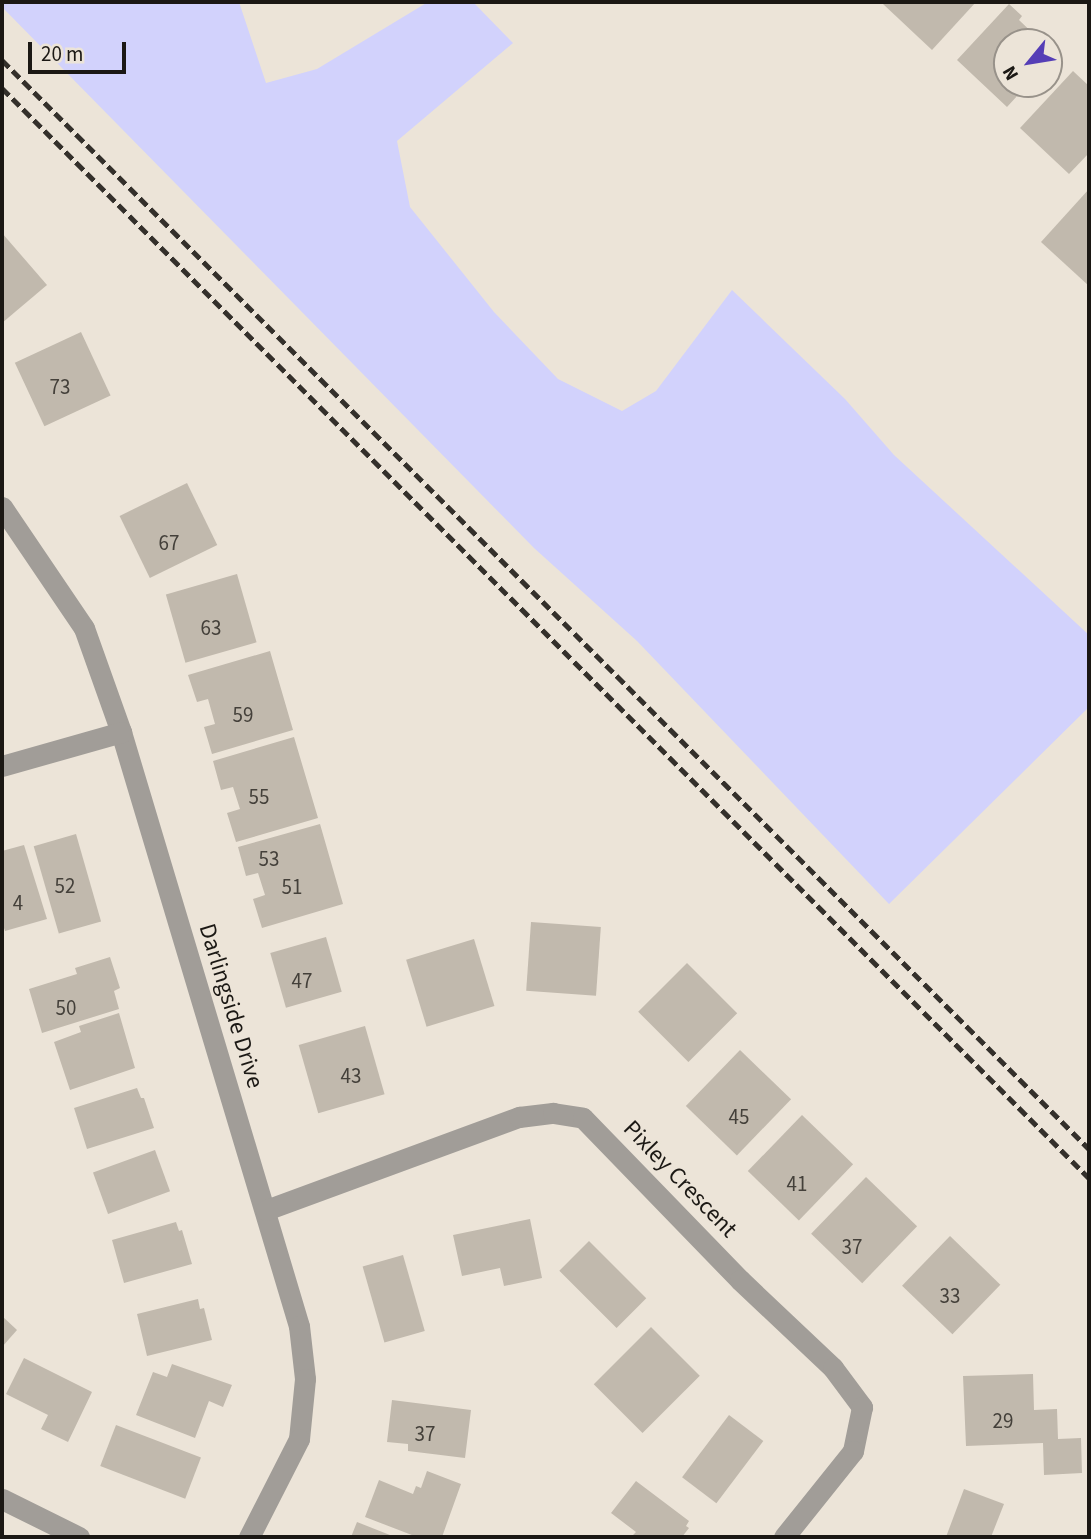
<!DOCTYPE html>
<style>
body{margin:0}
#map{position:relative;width:1091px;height:1539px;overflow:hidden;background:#ece4d8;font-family:"Source Sans 3",sans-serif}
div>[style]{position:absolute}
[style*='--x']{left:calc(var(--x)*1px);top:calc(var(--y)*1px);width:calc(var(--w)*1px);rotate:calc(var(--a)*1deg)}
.green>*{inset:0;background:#d2d2fc}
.building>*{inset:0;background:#c1b9ad;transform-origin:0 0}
.street>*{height:21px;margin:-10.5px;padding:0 10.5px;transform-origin:10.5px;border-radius:10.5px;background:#a19d98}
.rail>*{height:5px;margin-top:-2.5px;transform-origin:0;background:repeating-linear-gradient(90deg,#34302b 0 10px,transparent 0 15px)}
span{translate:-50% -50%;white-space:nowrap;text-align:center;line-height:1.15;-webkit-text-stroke:5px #ece4d8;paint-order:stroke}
.number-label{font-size:21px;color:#44403a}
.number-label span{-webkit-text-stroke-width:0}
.street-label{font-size:24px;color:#1b1814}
.frame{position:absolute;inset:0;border:4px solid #1b1814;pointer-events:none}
.north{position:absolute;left:993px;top:28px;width:70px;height:70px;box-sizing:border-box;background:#ece4d8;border:2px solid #98928a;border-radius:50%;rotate:240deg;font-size:19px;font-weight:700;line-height:28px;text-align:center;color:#1b1814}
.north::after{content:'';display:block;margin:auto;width:24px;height:32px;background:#553eb6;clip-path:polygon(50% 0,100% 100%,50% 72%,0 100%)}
.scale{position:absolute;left:28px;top:42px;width:98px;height:32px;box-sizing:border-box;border:4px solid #1b1814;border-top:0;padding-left:9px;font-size:21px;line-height:24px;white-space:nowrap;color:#1b1814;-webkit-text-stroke:5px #ece4d8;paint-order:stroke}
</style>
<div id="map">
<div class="green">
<div style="clip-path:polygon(2px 2px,239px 2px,266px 83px,317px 69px,428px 2px,473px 2px,513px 43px,397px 141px,410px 207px,494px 312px,558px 379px,622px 411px,656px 391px,732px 290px,845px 399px,894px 455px,1089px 635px,1089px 707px,889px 904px,637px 641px,534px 548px,2px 7px)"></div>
</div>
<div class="building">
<div style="clip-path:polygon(885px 2px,976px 2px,932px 50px,883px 4px)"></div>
<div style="clip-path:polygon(1009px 4px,1022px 16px,1019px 20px,1042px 42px,1007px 42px,1007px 84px,1028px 84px,1007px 107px,957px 60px)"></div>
<div style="clip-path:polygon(1046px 39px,1059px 51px,1049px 62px,1049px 42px,1042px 42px)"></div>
<div style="clip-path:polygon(1073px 71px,1089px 86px,1089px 153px,1069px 174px,1020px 128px)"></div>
<div style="clip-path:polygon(1089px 189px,1089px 286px,1041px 242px)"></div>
<div style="clip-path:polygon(2px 233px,47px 285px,2px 323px)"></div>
<div style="left:81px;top:332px;width:70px;height:73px;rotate:65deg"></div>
<div style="left:187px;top:483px;width:69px;height:75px;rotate:64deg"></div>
<div style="left:237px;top:574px;width:71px;height:74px;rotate:74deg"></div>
<div style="clip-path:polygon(270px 651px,293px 730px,212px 754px,204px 727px,215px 724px,208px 699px,197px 702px,188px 675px)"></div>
<div style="clip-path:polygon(294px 737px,318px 818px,236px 842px,227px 813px,240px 809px,233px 787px,221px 790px,213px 761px)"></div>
<div style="clip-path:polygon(320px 824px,343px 904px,262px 928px,253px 899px,265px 895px,258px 873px,246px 876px,238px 847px)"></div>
<div style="left:76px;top:834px;width:91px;height:44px;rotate:74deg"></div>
<div style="clip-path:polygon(24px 845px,47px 919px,5px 931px,2px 922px,2px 851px)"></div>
<div style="left:531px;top:922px;width:70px;height:69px;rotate:4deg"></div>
<div style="left:326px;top:937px;width:57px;height:58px;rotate:74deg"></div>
<div style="left:474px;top:939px;width:70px;height:71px;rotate:73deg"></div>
<div style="clip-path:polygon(110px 957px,120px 988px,114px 991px,119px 1009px,42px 1033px,29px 989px,77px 974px,75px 968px)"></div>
<div style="left:687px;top:963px;width:71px;height:69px;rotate:45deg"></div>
<div style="clip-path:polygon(119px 1013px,135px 1068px,70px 1090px,54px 1042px,81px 1032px,79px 1026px)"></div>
<div style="left:365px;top:1026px;width:71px;height:69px;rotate:74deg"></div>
<div style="left:740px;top:1050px;width:71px;height:78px;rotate:44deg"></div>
<div style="clip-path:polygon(137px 1088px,141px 1098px,144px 1098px,154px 1128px,87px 1149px,74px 1108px)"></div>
<div style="left:802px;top:1115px;width:71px;height:78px;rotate:44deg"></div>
<div style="left:155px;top:1150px;width:44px;height:66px;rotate:70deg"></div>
<div style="left:866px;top:1177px;width:71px;height:79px;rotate:44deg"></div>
<div style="clip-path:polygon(530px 1219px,542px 1278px,504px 1286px,500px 1268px,462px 1276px,453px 1235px)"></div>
<div style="clip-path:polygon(176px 1222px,179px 1231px,182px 1230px,192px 1264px,124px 1283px,112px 1240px)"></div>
<div style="left:950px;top:1236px;width:70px;height:69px;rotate:44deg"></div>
<div style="left:589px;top:1241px;width:81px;height:42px;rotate:45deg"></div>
<div style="left:403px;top:1255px;width:79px;height:42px;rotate:74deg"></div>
<div style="clip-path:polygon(198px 1299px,200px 1309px,204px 1308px,212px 1340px,147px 1356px,137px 1314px)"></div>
<div style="clip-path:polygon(2px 1316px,17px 1330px,2px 1347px)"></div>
<div style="left:651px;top:1327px;width:69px;height:81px;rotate:45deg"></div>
<div style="clip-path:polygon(24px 1358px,92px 1392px,68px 1442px,41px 1429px,48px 1415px,6px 1394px)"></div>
<div style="clip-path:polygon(172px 1364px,232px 1385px,223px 1407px,209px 1401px,195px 1438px,136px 1415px,153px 1372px,167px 1377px)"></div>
<div style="clip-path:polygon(1033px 1374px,1034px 1410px,1057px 1409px,1058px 1439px,1081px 1438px,1082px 1473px,1044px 1475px,1043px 1443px,966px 1446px,963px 1376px)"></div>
<div style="clip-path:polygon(392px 1400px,471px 1410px,465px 1458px,408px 1451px,408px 1444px,387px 1442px)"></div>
<div style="left:729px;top:1415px;width:43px;height:78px;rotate:37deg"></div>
<div style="left:116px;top:1425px;width:91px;height:44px;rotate:21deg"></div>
<div style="clip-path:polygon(427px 1471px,461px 1484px,442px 1537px,417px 1537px,365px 1517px,379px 1480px,413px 1494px,416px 1486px,421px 1488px)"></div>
<div style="clip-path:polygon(636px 1481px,689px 1521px,686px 1526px,689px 1528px,682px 1537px,631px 1537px,636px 1532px,611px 1513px)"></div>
<div style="clip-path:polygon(964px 1489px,1004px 1504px,991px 1537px,946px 1537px)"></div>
<div style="clip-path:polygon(357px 1522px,395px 1537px,351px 1537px)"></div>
</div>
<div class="street">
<div style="--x:2;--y:507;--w:146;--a:55.9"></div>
<div style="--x:84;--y:628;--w:110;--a:70.4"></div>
<div style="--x:121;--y:732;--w:620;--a:73.32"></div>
<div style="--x:299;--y:1326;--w:53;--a:83.5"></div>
<div style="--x:305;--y:1379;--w:60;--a:95.7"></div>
<div style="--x:299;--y:1439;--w:110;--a:117"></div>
<div style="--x:2;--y:766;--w:124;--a:-15.9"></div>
<div style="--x:266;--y:1210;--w:270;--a:-20.2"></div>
<div style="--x:519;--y:1117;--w:34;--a:-7"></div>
<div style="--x:553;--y:1113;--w:30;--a:9"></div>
<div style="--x:583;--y:1118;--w:226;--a:45.9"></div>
<div style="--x:740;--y:1280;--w:128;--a:43.4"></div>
<div style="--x:833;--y:1368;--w:49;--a:53.4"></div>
<div style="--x:862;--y:1407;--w:45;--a:101.6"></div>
<div style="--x:853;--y:1451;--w:110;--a:128.7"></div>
<div style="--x:2;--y:1499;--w:86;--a:26.3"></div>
</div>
<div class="rail">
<div style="--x:2;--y:60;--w:1539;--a:45.05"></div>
<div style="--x:2;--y:88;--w:1539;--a:45.08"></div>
</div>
<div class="number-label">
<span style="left:60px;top:387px">73</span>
<span style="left:169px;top:543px">67</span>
<span style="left:211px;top:628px">63</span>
<span style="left:243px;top:715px">59</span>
<span style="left:259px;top:797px">55</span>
<span style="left:269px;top:859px">53</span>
<span style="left:65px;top:886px">52</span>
<span style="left:292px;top:887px">51</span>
<span style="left:18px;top:903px">4</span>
<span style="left:302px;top:981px">47</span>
<span style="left:66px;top:1008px">50</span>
<span style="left:351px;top:1076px">43</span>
<span style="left:739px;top:1117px">45</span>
<span style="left:797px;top:1184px">41</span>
<span style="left:852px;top:1247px">37</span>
<span style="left:950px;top:1296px">33</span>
<span style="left:1003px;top:1421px">29</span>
<span style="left:425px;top:1434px">37</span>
</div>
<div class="street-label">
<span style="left:231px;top:1006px;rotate:73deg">Darlingside Drive</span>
<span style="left:680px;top:1179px;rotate:46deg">Pixley Crescent</span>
</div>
<div class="frame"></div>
<div class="north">N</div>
<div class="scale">20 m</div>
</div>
